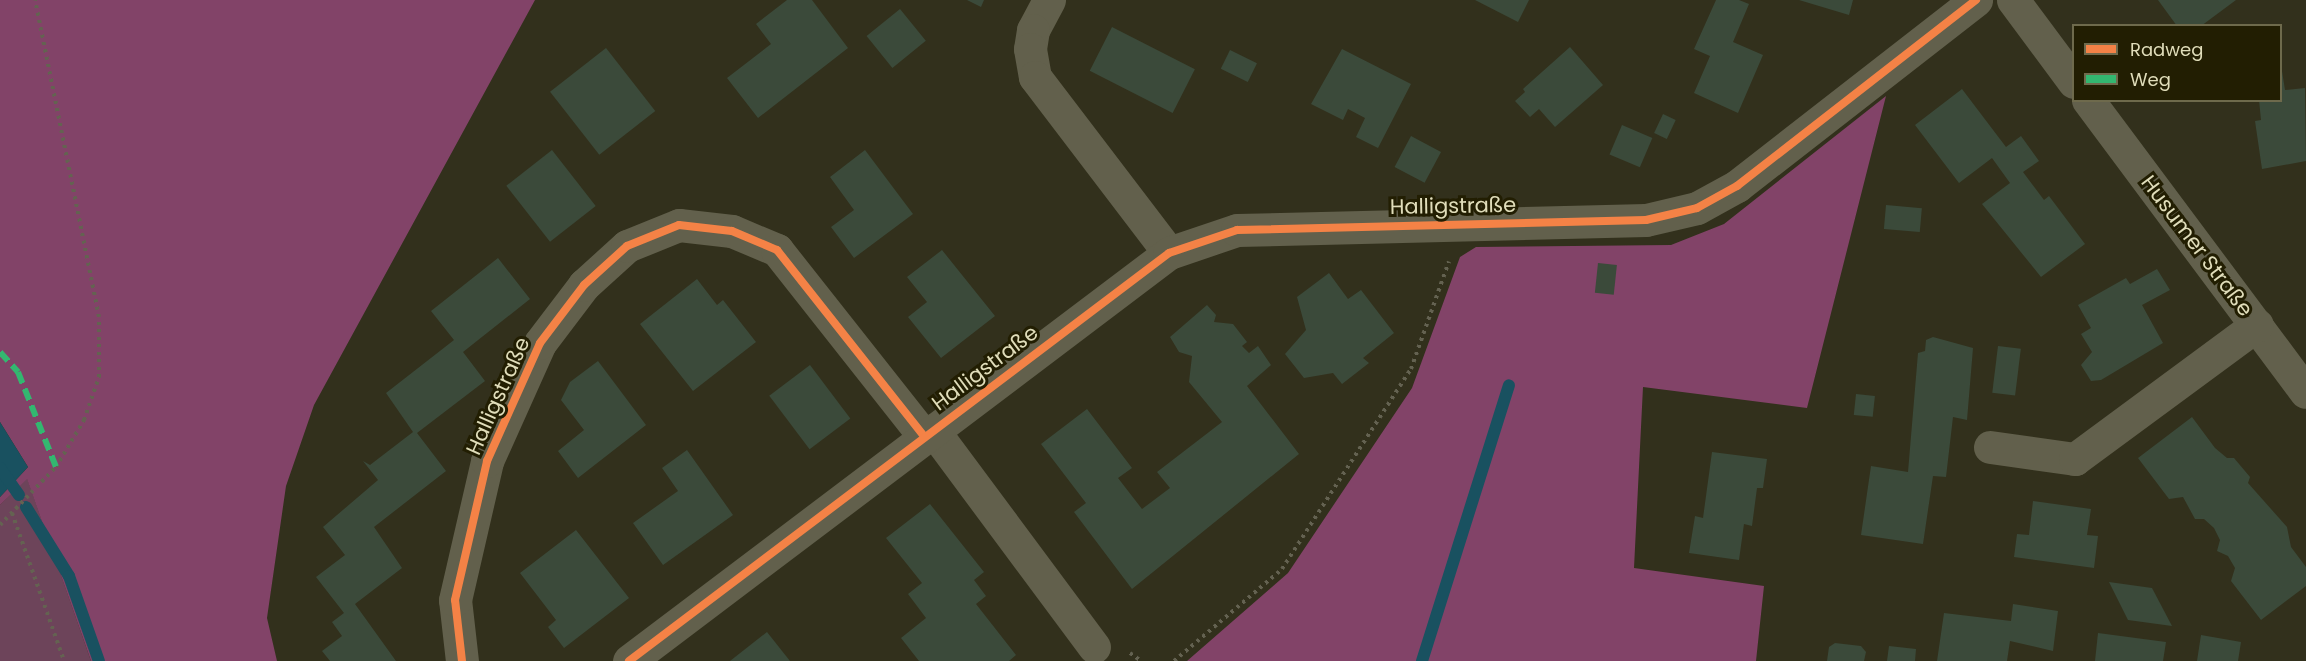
<!DOCTYPE html>
<meta charset="utf-8">
<style>
body{margin:0}
#map{position:relative;width:2306px;height:661px;overflow:hidden;background:#32301c;font-family:Poppins,sans-serif}
div>[style]{position:absolute}
[style*='--x']{left:calc(var(--x)*1px);top:calc(var(--y)*1px);width:calc(var(--w)*1px);rotate:calc(var(--a)*1deg)}
.green>*{inset:0;background:#6d445a}
.forest>*{inset:0;background:#824368}
.water>*{inset:0;background:#195160}
.stream>*{height:12px;margin:-6px;padding:0 6px;transform-origin:6px;border-radius:6px;background:#195160}
.building>*{inset:0;background:#3b4a3a;transform-origin:0 0}
.path>*{height:4px;margin-top:-2px;transform-origin:0;background:repeating-linear-gradient(90deg,#646251 0 3px,transparent 0 7.5px)}
.minor>*{height:33px;margin:-16.5px;padding:0 16.5px;transform-origin:16.5px;border-radius:16.5px;background:#62604c}
.quiet>*{height:6px;margin-top:-3px;transform-origin:0;background:repeating-linear-gradient(90deg,#33b770 0 12px,transparent 0 18px)}
.cycleway>*{height:8px;margin:-4px;padding:0 4px;transform-origin:4px;border-radius:4px;background:#f48246}
span{translate:-50% -50%;white-space:nowrap;text-align:center;line-height:1.15;-webkit-text-stroke:6px #221e02;paint-order:stroke}
.street-label{font-size:21px;color:#e0ddba}
.legend{position:absolute;left:2072px;top:24px;width:210px;height:78px;box-sizing:border-box;background:#221e02;border:2px solid #6e6a4c;margin:0;padding:8px 10px;list-style:none;font-size:18px;color:#e0ddba}
.legend li{display:flex;align-items:center;gap:12px;height:30px}
.legend b{width:30px;border:2px solid #6e6a4c}
</style>
<div id="map">
<div class="green">
<div style="clip-path:polygon(27px 478px,91px 661px,0 661px,0 505px)"></div>
</div>
<div class="forest">
<div style="clip-path:polygon(0 0,535px 0,314px 405px,286px 486px,267px 618px,277px 661px,91px 661px,27px 479px,0 505px,0 497px,28px 467px,0 422px)"></div>
<div style="clip-path:polygon(1886px 96px,1807px 408px,1643px 387px,1634px 568px,1764px 586px,1756px 661px,1187px 661px,1288px 573px,1412px 388px,1460px 257px,1476px 247px,1671px 245px,1724px 224px)"></div>
</div>
<div class="water">
<div style="clip-path:polygon(0 422px,28px 467px,0 497px)"></div>
</div>
<div class="stream">
<div style="--x:0;--y:468;--w:33;--a:55"></div>
<div style="--x:26;--y:507;--w:81;--a:58.1"></div>
<div style="--x:69;--y:576;--w:90;--a:70.6"></div>
<div style="--x:1422;--y:661;--w:289;--a:-72.5"></div>
</div>
<div class="building">
<div style="clip-path:polygon(787px 0,812px 0,848px 48px,758px 118px,727px 78px,771px 44px,756px 24px)"></div>
<div style="clip-path:polygon(967px 0,984px 0,981px 7px)"></div>
<div style="clip-path:polygon(1475px 0,1529px 0,1518px 22px)"></div>
<div style="clip-path:polygon(1716px 0,1739px 0,1749px 4px,1733px 42px,1763px 55px,1738px 113px,1694px 93px,1710px 56px,1694px 49px)"></div>
<div style="clip-path:polygon(1799px 0,1853px 0,1849px 15px)"></div>
<div style="clip-path:polygon(2158px 0,2236px 0,2201px 26px,2177px 26px)"></div>
<div style="left:900px;top:9px;width:41px;height:43px;rotate:51deg"></div>
<div style="left:1112px;top:27px;width:93px;height:49px;rotate:27deg"></div>
<div style="clip-path:polygon(1570px 47px,1603px 85px,1555px 127px,1539px 109px,1530px 117px,1515px 101px,1525px 92px,1523px 89px)"></div>
<div style="left:606px;top:48px;width:80px;height:71px;rotate:52deg"></div>
<div style="clip-path:polygon(1342px 49px,1411px 84px,1378px 148px,1356px 137px,1365px 118px,1348px 109px,1343px 120px,1311px 104px)"></div>
<div style="left:1230px;top:50px;width:30px;height:21px;rotate:26deg"></div>
<div style="clip-path:polygon(2282px 71px,2285px 90px,2305px 88px,2306px 161px,2262px 169px,2255px 121px,2261px 120px,2259px 100px,2280px 100px)"></div>
<div style="clip-path:polygon(1962px 89px,2006px 147px,2021px 136px,2039px 161px,2023px 172px,2044px 200px,2049px 196px,2085px 244px,2041px 277px,1982px 204px,2010px 183px,1992px 158px,1959px 183px,1915px 125px)"></div>
<div style="left:1663px;top:114px;width:14px;height:21px;rotate:25deg"></div>
<div style="left:1622px;top:125px;width:33px;height:32px;rotate:23deg"></div>
<div style="left:1411px;top:136px;width:34px;height:35px;rotate:28deg"></div>
<div style="left:552px;top:150px;width:71px;height:58px;rotate:52deg"></div>
<div style="clip-path:polygon(865px 150px,913px 214px,854px 258px,831px 227px,854px 210px,830px 177px)"></div>
<div style="left:1886px;top:205px;width:36px;height:24px;rotate:5deg"></div>
<div style="clip-path:polygon(942px 250px,995px 316px,941px 358px,908px 317px,927px 302px,907px 277px)"></div>
<div style="clip-path:polygon(498px 258px,530px 299px,463px 352px,485px 381px,417px 433px,446px 471px,374px 527px,402px 568px,355px 604px,396px 661px,330px 661px,322px 651px,342px 636px,332px 622px,344px 613px,316px 577px,345px 555px,323px 527px,378px 480px,363px 461px,370px 465px,413px 432px,386px 393px,454px 340px,431px 311px)"></div>
<div style="left:1598px;top:263px;width:19px;height:30px;rotate:6deg"></div>
<div style="clip-path:polygon(2157px 269px,2170px 290px,2142px 305px,2163px 343px,2101px 380px,2091px 381px,2081px 365px,2092px 352px,2081px 334px,2091px 328px,2078px 305px,2126px 278px,2130px 284px)"></div>
<div style="clip-path:polygon(1329px 273px,1348px 299px,1361px 290px,1394px 333px,1363px 358px,1369px 363px,1342px 384px,1333px 373px,1304px 378px,1285px 354px,1306px 330px,1297px 297px)"></div>
<div style="clip-path:polygon(697px 279px,717px 305px,723px 300px,756px 342px,693px 391px,640px 324px)"></div>
<div style="clip-path:polygon(1207px 305px,1216px 315px,1214px 322px,1233px 324px,1247px 342px,1242px 346px,1249px 353px,1258px 346px,1271px 365px,1247px 386px,1299px 454px,1132px 589px,1074px 512px,1086px 503px,1041px 444px,1087px 409px,1132px 468px,1118px 478px,1142px 509px,1170px 488px,1157px 472px,1222px 422px,1189px 382px,1192px 356px,1179px 352px,1170px 337px)"></div>
<div style="clip-path:polygon(1933px 337px,1973px 348px,1967px 420px,1953px 417px,1946px 477px,1933px 476px,1923px 544px,1861px 535px,1871px 466px,1908px 472px,1918px 353px,1925px 351px,1926px 340px)"></div>
<div style="left:1998px;top:346px;width:23px;height:47px;rotate:7deg"></div>
<div style="clip-path:polygon(598px 361px,646px 425px,578px 478px,558px 451px,584px 430px,561px 400px,570px 382px)"></div>
<div style="left:810px;top:365px;width:67px;height:51px;rotate:53deg"></div>
<div style="left:1856px;top:394px;width:19px;height:21px;rotate:6deg"></div>
<div style="clip-path:polygon(2192px 417px,2215px 448px,2227px 458px,2234px 458px,2250px 477px,2248px 483px,2287px 527px,2291px 547px,2306px 567px,2306px 586px,2261px 620px,2231px 581px,2235px 568px,2228px 556px,2217px 551px,2220px 540px,2214px 528px,2204px 519px,2195px 519px,2183px 497px,2169px 499px,2138px 458px)"></div>
<div style="clip-path:polygon(687px 450px,733px 515px,663px 565px,633px 523px,678px 491px,662px 468px)"></div>
<div style="clip-path:polygon(1712px 452px,1767px 459px,1763px 488px,1757px 488px,1752px 526px,1744px 524px,1739px 560px,1689px 553px,1695px 516px,1703px 518px)"></div>
<div style="clip-path:polygon(2033px 501px,2091px 509px,2087px 535px,2098px 536px,2094px 568px,2014px 557px,2017px 534px,2029px 535px)"></div>
<div style="clip-path:polygon(930px 504px,984px 572px,974px 580px,986px 596px,976px 604px,1016px 655px,1009px 661px,919px 661px,901px 638px,926px 618px,908px 594px,922px 583px,886px 538px)"></div>
<div style="clip-path:polygon(576px 530px,629px 598px,564px 648px,548px 627px,556px 620px,520px 573px)"></div>
<div style="clip-path:polygon(2109px 582px,2152px 588px,2172px 626px,2128px 620px)"></div>
<div style="clip-path:polygon(2013px 604px,2058px 611px,2053px 651px,2010px 641px,2007px 661px,1937px 661px,1944px 613px,2011px 621px)"></div>
<div style="clip-path:polygon(767px 632px,790px 661px,730px 661px)"></div>
<div style="clip-path:polygon(2098px 633px,2166px 642px,2163px 661px,2095px 661px)"></div>
<div style="clip-path:polygon(2201px 635px,2241px 642px,2238px 661px,2197px 661px)"></div>
<div style="clip-path:polygon(1835px 643px,1861px 646px,1866px 652px,1864px 661px,1827px 661px,1829px 647px)"></div>
<div style="clip-path:polygon(1889px 646px,1916px 649px,1915px 661px,1887px 661px)"></div>
</div>
<div class="path">
<div style="--x:12;--y:513;--w:157;--a:70.6"></div>
<div style="--x:0;--y:525;--w:81;--a:-46"></div>
<div style="--x:56;--y:467;--w:55;--a:-59.2"></div>
<div style="--x:84;--y:420;--w:46;--a:-70.8"></div>
<div style="--x:99;--y:377;--w:60;--a:-90"></div>
<div style="--x:99;--y:317;--w:323;--a:-101.4"></div>
<div style="--x:1130;--y:653;--w:14;--a:36"></div>
<div style="--x:1174;--y:661;--w:142;--a:-40.4"></div>
<div style="--x:1282;--y:569;--w:238;--a:-57.2"></div>
<div style="--x:1411;--y:369;--w:114;--a:-70.6"></div>
</div>
<div class="minor">
<div style="--x:1049;--y:0;--w:34;--a:118"></div>
<div style="--x:1033;--y:30;--w:19;--a:99"></div>
<div style="--x:1030;--y:49;--w:28;--a:80"></div>
<div style="--x:1035;--y:77;--w:221;--a:52.7"></div>
<div style="--x:2013;--y:0;--w:102;--a:53.4"></div>
<div style="--x:2088;--y:100;--w:364;--a:53.3"></div>
<div style="--x:933;--y:430;--w:270;--a:53.4"></div>
<div style="--x:1990;--y:447;--w:86;--a:8"></div>
<div style="--x:2075;--y:459;--w:226;--a:-36.4"></div>
<div style="--x:462;--y:661;--w:61;--a:-96.5"></div>
<div style="--x:455;--y:600;--w:143;--a:-77"></div>
<div style="--x:487;--y:461;--w:129;--a:-65.8"></div>
<div style="--x:540;--y:343;--w:73;--a:-52.8"></div>
<div style="--x:584;--y:285;--w:58;--a:-42.2"></div>
<div style="--x:627;--y:246;--w:56;--a:-22"></div>
<div style="--x:679;--y:225;--w:53;--a:6.5"></div>
<div style="--x:732;--y:231;--w:49;--a:22.9"></div>
<div style="--x:777;--y:250;--w:237;--a:51.7"></div>
<div style="--x:629;--y:661;--w:677;--a:-37.07"></div>
<div style="--x:1169;--y:253;--w:72;--a:-18.7"></div>
<div style="--x:1237;--y:230;--w:409;--a:-1.4"></div>
<div style="--x:1646;--y:220;--w:52;--a:-13.2"></div>
<div style="--x:1697;--y:208;--w:46;--a:-28.8"></div>
<div style="--x:1737;--y:186;--w:303;--a:-37.9"></div>
</div>
<div class="quiet">
<div style="--x:0;--y:352;--w:27;--a:48"></div>
<div style="--x:18;--y:372;--w:102;--a:68.2"></div>
</div>
<div class="cycleway">
<div style="--x:462;--y:661;--w:61;--a:-96.5"></div>
<div style="--x:455;--y:600;--w:143;--a:-77"></div>
<div style="--x:487;--y:461;--w:129;--a:-65.8"></div>
<div style="--x:540;--y:343;--w:73;--a:-52.8"></div>
<div style="--x:584;--y:285;--w:58;--a:-42.2"></div>
<div style="--x:627;--y:246;--w:56;--a:-22"></div>
<div style="--x:679;--y:225;--w:53;--a:6.5"></div>
<div style="--x:732;--y:231;--w:49;--a:22.9"></div>
<div style="--x:777;--y:250;--w:237;--a:51.7"></div>
<div style="--x:629;--y:661;--w:677;--a:-37.07"></div>
<div style="--x:1169;--y:253;--w:72;--a:-18.7"></div>
<div style="--x:1237;--y:230;--w:409;--a:-1.4"></div>
<div style="--x:1646;--y:220;--w:52;--a:-13.2"></div>
<div style="--x:1697;--y:208;--w:46;--a:-28.8"></div>
<div style="--x:1737;--y:186;--w:303;--a:-37.9"></div>
</div>
<div class="street-label">
<span style="left:1453px;top:206px;rotate:-1deg">Halligstraße</span>
<span style="left:2197px;top:246px;rotate:53deg">Husumer Straße</span>
<span style="left:985px;top:368px;rotate:-37deg">Halligstraße</span>
<span style="left:498px;top:396px;rotate:-66deg">Halligstraße</span>
</div>
<ul class="legend">
<li><b style="height:8px;background:#f48246"></b>Radweg</li>
<li><b style="height:8px;background:#33b770"></b>Weg</li>
</ul>
</div>
